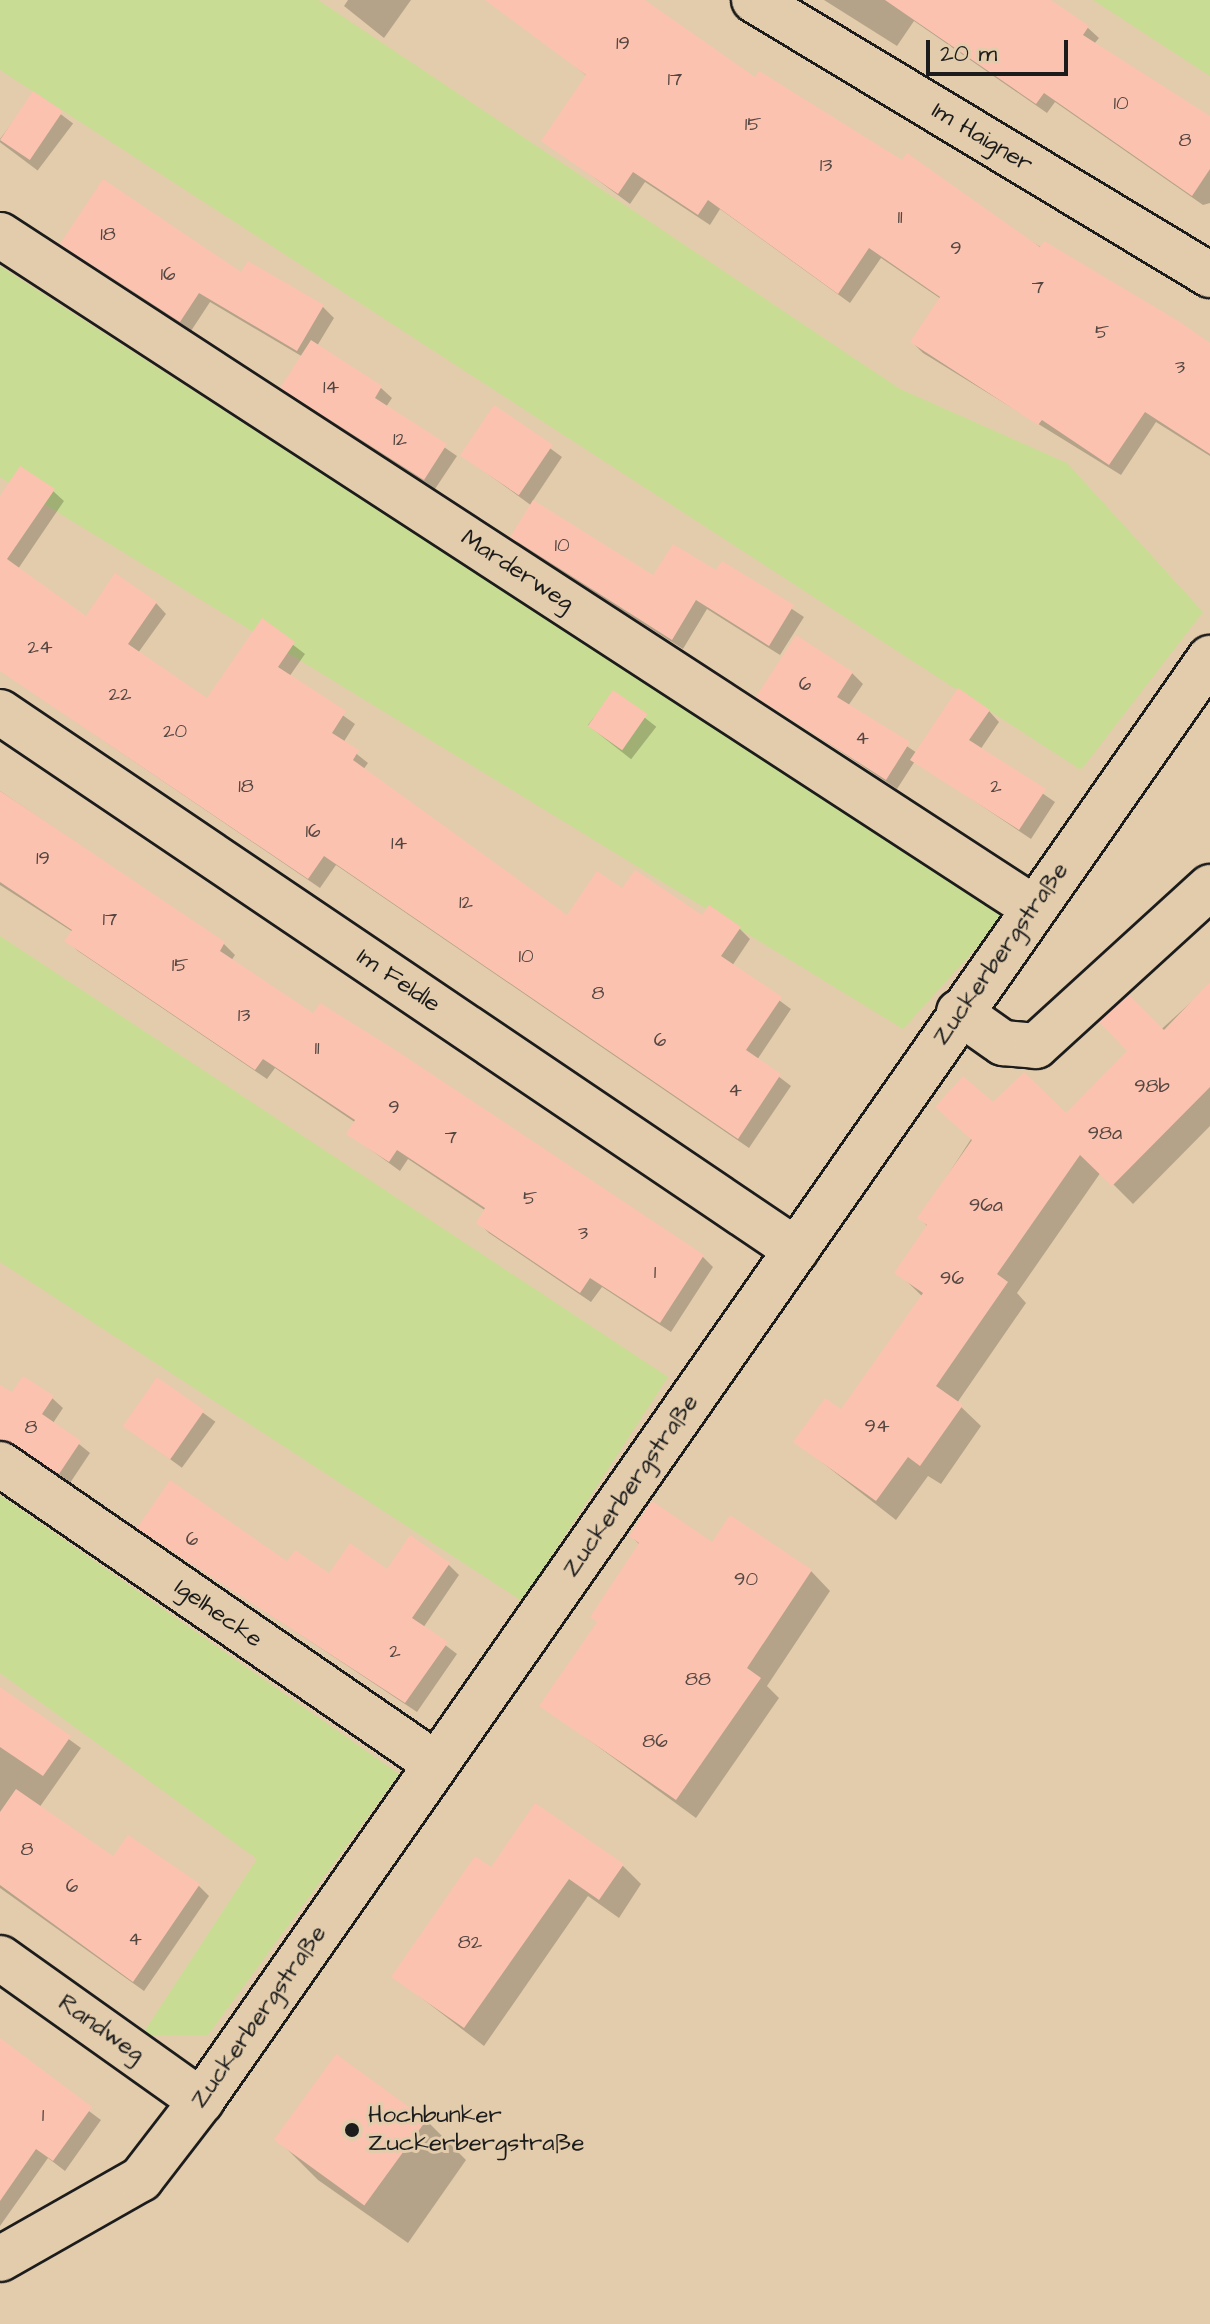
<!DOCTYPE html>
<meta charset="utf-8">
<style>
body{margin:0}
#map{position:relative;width:1210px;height:2324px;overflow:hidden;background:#e3ccac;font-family:"Architects Daughter",sans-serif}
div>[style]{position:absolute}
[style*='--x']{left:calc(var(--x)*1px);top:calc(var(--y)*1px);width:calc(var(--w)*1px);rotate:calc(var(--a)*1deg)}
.green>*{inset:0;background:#c8dd93}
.shadow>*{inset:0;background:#0003;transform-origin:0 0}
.building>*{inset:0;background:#fbc2b0;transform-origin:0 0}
.roads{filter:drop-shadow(2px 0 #1c1c1c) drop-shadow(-2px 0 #1c1c1c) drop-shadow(0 2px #1c1c1c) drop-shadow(0 -2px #1c1c1c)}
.minor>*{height:44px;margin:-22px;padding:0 22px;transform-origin:22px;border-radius:22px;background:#e3ccac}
.dots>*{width:22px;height:22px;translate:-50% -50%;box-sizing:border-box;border:4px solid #e3ccac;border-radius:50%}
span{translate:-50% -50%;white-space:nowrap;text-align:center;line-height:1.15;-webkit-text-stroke:6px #e3ccac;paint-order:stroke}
.number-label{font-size:20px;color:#544641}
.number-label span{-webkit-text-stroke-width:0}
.street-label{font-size:24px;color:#1c1c1c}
.poi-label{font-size:24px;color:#1c1c1c}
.left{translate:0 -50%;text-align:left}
.scale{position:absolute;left:926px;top:40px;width:142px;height:36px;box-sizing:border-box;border:4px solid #1c1c1c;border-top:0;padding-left:10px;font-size:24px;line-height:28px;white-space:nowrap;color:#1c1c1c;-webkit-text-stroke:6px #e3ccac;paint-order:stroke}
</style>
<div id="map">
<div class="green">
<div style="clip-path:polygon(0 0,318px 0,900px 389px,1067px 463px,1203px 612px,1081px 770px,0 70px)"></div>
<div style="clip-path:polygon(1094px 0,1210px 0,1210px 76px,1093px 0)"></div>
<div style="clip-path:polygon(0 266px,451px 557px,1009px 912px,903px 1029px,0 477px)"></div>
<div style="clip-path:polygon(0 936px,668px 1377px,522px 1601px,0 1262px)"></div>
<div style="clip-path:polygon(0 1495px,399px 1774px,208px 2035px,142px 2035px,257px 1859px,0 1673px)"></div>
</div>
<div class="shadow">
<div style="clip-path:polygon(348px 0,411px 0,384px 38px,344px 6px)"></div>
<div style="clip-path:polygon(496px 0,637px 0,755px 80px,1210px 346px,1210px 456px,1156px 422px,1121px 475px,923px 353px,912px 342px,941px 299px,881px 258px,850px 303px,720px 209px,710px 225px,645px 182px,630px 204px,544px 140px,588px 77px)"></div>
<div style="clip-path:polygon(824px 0,1048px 0,1088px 28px,1099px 38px,1094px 44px,1210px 119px,1210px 203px,1203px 205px,1055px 102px,1047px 113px,914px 21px,897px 46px)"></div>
<div style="left:34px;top:94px;width:49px;height:59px;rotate:37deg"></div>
<div style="clip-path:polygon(62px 244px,242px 275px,248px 263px,323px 307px,334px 318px,317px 346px,381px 388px,392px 398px,386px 407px,457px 456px,435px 489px,293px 398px,283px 387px,303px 357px,210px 302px,191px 331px)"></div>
<div style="clip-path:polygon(495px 408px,562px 457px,532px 502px,654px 578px,717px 573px,723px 563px,804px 617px,780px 655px,707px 609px,683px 649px,523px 548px,513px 537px,532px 506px,463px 456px)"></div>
<div style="clip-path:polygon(53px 491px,64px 501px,18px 569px,87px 618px,156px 603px,166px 614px,138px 653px,207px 700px,262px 621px,305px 654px,289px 677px,355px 724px,343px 743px,368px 763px,363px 770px,568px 918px,623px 891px,740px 929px,750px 939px,732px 966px,791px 1009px,757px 1060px,791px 1086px,749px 1148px,336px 865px,320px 888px,0 670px,0 500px)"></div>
<div style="clip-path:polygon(852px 673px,863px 684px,848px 706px,917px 753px,989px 711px,999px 722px,980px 750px,1055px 802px,1031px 839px,915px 761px,897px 789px,759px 697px)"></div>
<div style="left:613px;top:693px;width:55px;height:41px;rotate:38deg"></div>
<div style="clip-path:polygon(0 791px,224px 944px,235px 955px,231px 961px,313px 1016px,703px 1257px,713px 1267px,671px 1332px,602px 1287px,591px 1302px,489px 1233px,478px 1222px,486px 1211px,408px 1159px,400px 1171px,349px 1134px,356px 1123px,275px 1068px,267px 1079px,78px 951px,67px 941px,73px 932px,0 885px)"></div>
<div style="clip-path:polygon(1210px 985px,1210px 1126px,1133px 1204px,1101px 1172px,1017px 1293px,1026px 1303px,957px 1403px,981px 1426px,941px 1484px,928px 1476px,896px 1520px,796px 1442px,842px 1412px,923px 1297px,897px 1272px,928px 1227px,920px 1218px,993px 1105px,1066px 1116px)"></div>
<div style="left:158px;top:1380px;width:71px;height:57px;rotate:36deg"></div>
<div style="clip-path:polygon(0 1387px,12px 1396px,52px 1398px,63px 1408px,53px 1423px,90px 1453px,70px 1483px,0 1438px)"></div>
<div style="clip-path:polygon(140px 1528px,330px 1576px,448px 1564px,459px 1575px,423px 1628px,457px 1654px,417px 1712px)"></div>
<div style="clip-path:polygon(631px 1536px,712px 1545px,811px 1571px,830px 1591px,767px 1686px,779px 1698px,696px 1818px,541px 1705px,599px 1623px,640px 1545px)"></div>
<div style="clip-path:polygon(12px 1698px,81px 1748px,39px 1808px,114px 1859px,199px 1886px,209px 1896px,144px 1991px,0 1888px,0 1716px)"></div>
<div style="clip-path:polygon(623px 1866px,641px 1884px,619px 1918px,588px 1896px,484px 2046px,393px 1976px,491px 1870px)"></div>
<div style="clip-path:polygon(0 2045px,101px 2120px,65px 2171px,48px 2158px,0 2226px)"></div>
<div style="clip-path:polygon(426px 2120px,466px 2160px,408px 2243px,318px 2180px,279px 2141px)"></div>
</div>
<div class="building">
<div style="clip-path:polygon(485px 0,645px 0,755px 77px,759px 71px,902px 160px,907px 153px,1040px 247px,1044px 241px,1180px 322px,1210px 343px,1210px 454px,1145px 412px,1109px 465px,1042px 420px,1038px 425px,910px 342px,940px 297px,869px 248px,838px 294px,708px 200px,698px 215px,633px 172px,618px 194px,541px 141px,586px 75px)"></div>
<div style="clip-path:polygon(885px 0,1051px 0,1089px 26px,1083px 35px,1210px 116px,1210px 169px,1192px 196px,1044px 93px,1036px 104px)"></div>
<div style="left:33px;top:91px;width:36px;height:59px;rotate:34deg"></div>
<div style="clip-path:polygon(103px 179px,241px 272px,248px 261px,324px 305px,297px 351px,199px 293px,180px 322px,60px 244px)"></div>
<div style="clip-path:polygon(311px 340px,382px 386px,375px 398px,447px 444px,424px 480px,280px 388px)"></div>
<div style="left:494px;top:405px;width:71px;height:61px;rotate:34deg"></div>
<div style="clip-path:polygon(20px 466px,55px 489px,7px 559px,86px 616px,115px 573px,157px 602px,128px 644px,207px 698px,262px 618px,295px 642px,278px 667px,346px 711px,332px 733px,359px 750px,353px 760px,567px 915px,597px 871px,622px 888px,635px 870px,702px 915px,709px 905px,741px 927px,721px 956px,782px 997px,746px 1050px,781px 1074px,738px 1139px,324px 856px,308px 879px,0 671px,0 496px)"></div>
<div style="clip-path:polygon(533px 500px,653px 575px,673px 544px,716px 570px,722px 561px,794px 605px,769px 646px,696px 600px,672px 640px,510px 537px)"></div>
<div style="clip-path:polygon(796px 635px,853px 672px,837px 697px,910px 742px,886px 780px,756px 697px)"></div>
<div style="clip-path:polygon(958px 688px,990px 710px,969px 740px,1046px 789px,1019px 830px,910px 760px)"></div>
<div style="left:613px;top:690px;width:42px;height:44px;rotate:35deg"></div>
<div style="clip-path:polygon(0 791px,225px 942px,220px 951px,313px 1013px,320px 1003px,400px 1053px,704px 1255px,660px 1323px,590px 1278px,580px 1293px,476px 1223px,485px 1208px,397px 1150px,389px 1162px,346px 1134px,355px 1120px,263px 1059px,255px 1070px,64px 941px,72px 930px,0 882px)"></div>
<div style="clip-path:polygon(1210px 982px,1210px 1087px,1112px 1186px,1080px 1155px,997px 1274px,1008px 1282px,936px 1386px,963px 1405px,920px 1466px,908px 1457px,876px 1501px,793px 1442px,825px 1398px,841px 1409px,923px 1293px,894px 1273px,927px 1225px,917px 1218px,972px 1140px,935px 1107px,963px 1076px,993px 1102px,1024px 1072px,1066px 1113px,1127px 1051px,1099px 1022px,1129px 995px,1164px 1030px)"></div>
<div style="clip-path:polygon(23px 1376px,54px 1396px,42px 1414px,81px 1441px,59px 1474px,0 1439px,0 1385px,12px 1392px)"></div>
<div style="left:157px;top:1377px;width:58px;height:60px;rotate:35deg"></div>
<div style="clip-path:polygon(170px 1480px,287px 1561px,295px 1550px,329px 1573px,350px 1543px,387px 1569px,410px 1535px,450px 1563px,412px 1618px,448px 1642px,405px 1703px,137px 1528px)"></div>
<div style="clip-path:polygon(652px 1501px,712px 1542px,730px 1515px,812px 1570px,747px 1668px,761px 1678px,676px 1800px,539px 1706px,597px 1622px,590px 1617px,639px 1543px,629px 1536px)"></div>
<div style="clip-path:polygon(0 1687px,71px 1736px,43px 1776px,0 1747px)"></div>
<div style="clip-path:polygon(16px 1789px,113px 1856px,128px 1835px,200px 1884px,133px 1982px,0 1885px,0 1812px)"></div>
<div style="clip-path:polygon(535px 1803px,624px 1864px,599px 1900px,569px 1879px,464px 2028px,391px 1977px,475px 1856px,491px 1867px)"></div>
<div style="clip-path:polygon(0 2038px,92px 2107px,53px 2161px,36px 2149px,0 2201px)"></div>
<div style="left:336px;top:2054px;width:112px;height:106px;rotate:36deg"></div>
</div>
<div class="roads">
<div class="minor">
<div style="--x:754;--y:0;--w:533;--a:31.09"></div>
<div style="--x:0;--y:235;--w:1234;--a:33.06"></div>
<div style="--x:0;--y:712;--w:961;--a:34.05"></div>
<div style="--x:959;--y:1012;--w:54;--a:35.2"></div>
<div style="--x:1003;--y:1043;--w:33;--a:5"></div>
<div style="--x:1036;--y:1046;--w:236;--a:-42.4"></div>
<div style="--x:0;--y:1464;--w:529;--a:34.53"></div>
<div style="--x:0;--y:1958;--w:247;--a:35.4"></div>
<div style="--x:0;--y:2259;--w:162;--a:-29.6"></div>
<div style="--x:141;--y:2179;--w:98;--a:-52.4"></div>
<div style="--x:201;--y:2101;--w:1761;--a:-55.04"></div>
</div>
</div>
<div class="dots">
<div style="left:352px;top:2130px;background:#1c1c1c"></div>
</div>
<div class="number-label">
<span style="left:623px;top:43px">19</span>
<span style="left:675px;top:79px">17</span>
<span style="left:1121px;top:103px">10</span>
<span style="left:753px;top:124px">15</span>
<span style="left:1185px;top:140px">8</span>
<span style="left:826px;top:165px">13</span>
<span style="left:900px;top:217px">11</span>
<span style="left:108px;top:234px">18</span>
<span style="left:956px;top:248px">9</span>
<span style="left:168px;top:274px">16</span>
<span style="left:1038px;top:287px">7</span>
<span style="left:1102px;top:332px">5</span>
<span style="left:1180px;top:367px">3</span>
<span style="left:331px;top:387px">14</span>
<span style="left:400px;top:439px">12</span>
<span style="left:562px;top:545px">10</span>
<span style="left:40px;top:647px">24</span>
<span style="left:805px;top:684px">6</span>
<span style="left:120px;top:694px">22</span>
<span style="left:175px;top:731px">20</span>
<span style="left:862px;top:738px">4</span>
<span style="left:246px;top:786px">18</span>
<span style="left:996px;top:786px">2</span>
<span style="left:313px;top:831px">16</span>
<span style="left:399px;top:843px">14</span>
<span style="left:43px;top:858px">19</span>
<span style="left:466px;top:902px">12</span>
<span style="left:110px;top:919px">17</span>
<span style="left:526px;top:956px">10</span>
<span style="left:180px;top:965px">15</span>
<span style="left:598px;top:993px">8</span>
<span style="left:244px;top:1015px">13</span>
<span style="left:660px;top:1040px">6</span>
<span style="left:317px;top:1048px">11</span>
<span style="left:1152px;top:1086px">98b</span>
<span style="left:735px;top:1090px">4</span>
<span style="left:394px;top:1107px">9</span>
<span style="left:1105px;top:1133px">98a</span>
<span style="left:451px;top:1137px">7</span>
<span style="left:530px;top:1198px">5</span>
<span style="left:986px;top:1205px">96a</span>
<span style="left:583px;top:1233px">3</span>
<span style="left:655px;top:1272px">1</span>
<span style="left:952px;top:1278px">96</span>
<span style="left:877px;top:1426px">94</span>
<span style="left:31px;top:1427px">8</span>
<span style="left:192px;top:1539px">6</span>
<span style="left:746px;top:1579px">90</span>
<span style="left:395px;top:1651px">2</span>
<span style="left:698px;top:1679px">88</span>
<span style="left:655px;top:1741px">86</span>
<span style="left:27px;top:1849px">8</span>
<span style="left:72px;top:1886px">6</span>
<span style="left:135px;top:1939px">4</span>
<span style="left:470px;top:1942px">82</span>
<span style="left:43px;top:2115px">1</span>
</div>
<div class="street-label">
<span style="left:982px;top:138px;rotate:31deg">Im Haigner</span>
<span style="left:517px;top:571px;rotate:33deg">Marderweg</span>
<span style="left:1001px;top:954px;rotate:-55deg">Zuckerbergstraße</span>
<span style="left:398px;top:981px;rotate:34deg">Im Feldle</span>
<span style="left:631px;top:1486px;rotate:-55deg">Zuckerbergstraße</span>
<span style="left:218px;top:1614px;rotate:35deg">Igelhecke</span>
<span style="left:259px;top:2017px;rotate:-55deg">Zuckerbergstraße</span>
<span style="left:101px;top:2029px;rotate:35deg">Randweg</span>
</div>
<div class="poi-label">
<span class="left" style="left:368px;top:2130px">Hochbunker<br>Zuckerbergstraße</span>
</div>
<div class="scale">20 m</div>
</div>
